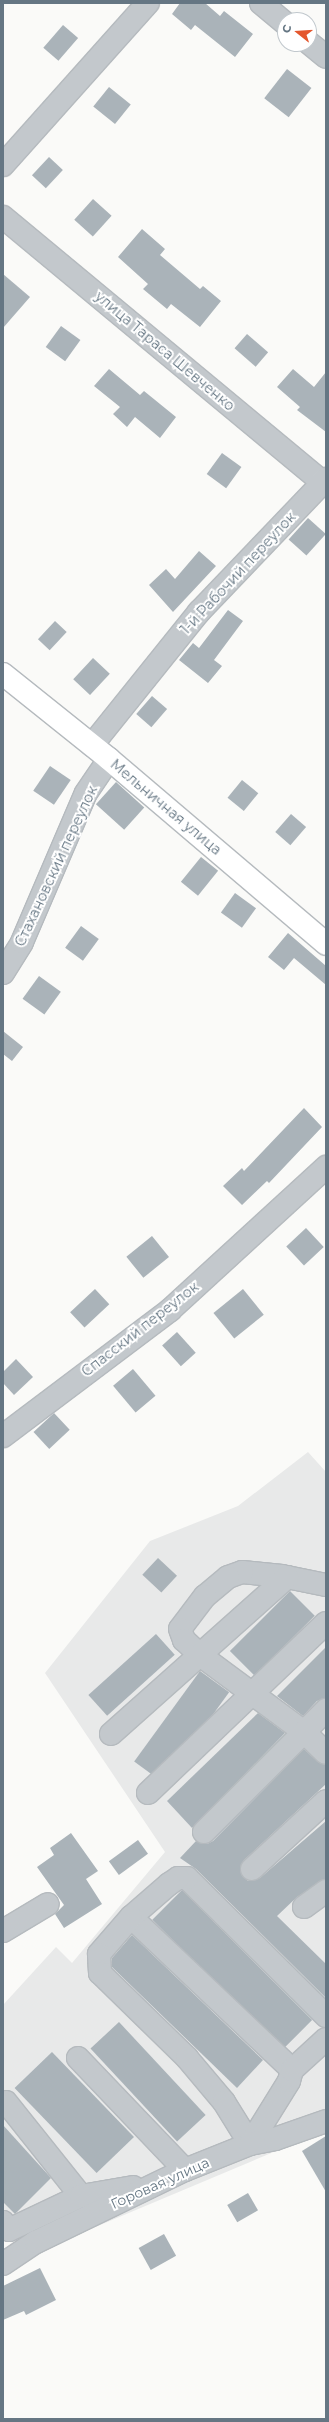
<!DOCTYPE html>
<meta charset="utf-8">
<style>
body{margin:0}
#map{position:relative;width:329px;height:2422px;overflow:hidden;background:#fafaf8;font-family:Montserrat,sans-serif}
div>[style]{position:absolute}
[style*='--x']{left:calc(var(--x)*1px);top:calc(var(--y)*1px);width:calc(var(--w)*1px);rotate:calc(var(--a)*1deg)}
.built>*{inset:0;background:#e8e9e9}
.building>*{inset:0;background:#aab3b9;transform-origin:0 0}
.roads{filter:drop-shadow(1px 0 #b5babe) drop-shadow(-1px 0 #b5babe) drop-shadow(0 1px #b5babe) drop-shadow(0 -1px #b5babe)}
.minor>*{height:22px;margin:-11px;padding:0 11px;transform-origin:11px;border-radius:11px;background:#c3c8cc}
.major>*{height:22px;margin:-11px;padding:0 11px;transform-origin:11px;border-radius:11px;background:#fff}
span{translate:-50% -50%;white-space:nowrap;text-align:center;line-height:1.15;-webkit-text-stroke:4px #fff;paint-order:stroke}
.street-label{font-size:14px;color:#657683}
.frame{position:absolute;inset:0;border:4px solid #657683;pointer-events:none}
.north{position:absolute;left:277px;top:12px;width:40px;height:40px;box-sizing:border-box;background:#fff;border:1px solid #c1c8cd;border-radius:50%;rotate:287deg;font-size:11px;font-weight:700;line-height:16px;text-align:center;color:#657683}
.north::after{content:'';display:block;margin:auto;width:14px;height:18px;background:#e4572e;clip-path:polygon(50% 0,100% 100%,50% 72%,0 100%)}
</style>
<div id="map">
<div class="built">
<div style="clip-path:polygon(308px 1452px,326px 1472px,326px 2130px,43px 2249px,3px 2234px,3px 2005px,56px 1947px,72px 1963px,165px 1852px,45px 1673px,150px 1541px,238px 1506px)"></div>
</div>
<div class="building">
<div style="clip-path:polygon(180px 3px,205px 3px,220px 16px,224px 11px,253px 34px,235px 57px,195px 25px,191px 30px,172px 14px)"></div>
<div style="left:63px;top:25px;width:20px;height:30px;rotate:41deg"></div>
<div style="left:287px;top:69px;width:31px;height:37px;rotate:38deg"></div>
<div style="left:109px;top:87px;width:28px;height:25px;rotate:39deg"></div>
<div style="left:49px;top:157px;width:19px;height:25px;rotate:43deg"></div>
<div style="left:93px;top:199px;width:25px;height:28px;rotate:42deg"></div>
<div style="clip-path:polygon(142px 229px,165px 249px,160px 255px,200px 289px,203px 286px,221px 301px,200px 327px,171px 304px,167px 309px,143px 289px,148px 284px,118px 257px)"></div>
<div style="clip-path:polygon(3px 274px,30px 297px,3px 328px)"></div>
<div style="left:61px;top:326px;width:24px;height:26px;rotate:36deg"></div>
<div style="left:247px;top:334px;width:28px;height:19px;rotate:41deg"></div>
<div style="clip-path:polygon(109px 369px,140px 395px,144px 391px,176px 417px,160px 438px,135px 417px,127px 427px,113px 414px,120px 407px,94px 386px)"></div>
<div style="clip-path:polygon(293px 369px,314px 387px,326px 372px,326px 432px,297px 410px,300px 407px,277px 387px)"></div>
<div style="left:222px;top:453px;width:24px;height:26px;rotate:36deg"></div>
<div style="left:308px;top:518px;width:24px;height:29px;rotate:42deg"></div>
<div style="clip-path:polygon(199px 551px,216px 566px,173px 612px,149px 585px,166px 569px,175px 579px)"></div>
<div style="clip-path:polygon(228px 610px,243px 621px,214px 660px,222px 666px,208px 683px,179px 660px,193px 643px,199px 648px)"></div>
<div style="left:55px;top:621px;width:16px;height:25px;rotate:43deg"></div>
<div style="left:93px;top:658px;width:23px;height:29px;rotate:43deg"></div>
<div style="left:152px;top:696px;width:20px;height:24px;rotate:41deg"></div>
<div style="left:50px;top:766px;width:25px;height:30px;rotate:34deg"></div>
<div style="left:242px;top:780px;width:21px;height:23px;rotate:39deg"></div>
<div style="left:116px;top:782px;width:38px;height:30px;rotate:42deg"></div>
<div style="left:291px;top:814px;width:20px;height:24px;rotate:41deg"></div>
<div style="left:201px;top:857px;width:22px;height:32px;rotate:39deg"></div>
<div style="left:235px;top:893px;width:26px;height:24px;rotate:36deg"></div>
<div style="left:81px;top:926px;width:22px;height:27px;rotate:36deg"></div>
<div style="clip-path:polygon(288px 933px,326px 966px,326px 985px,294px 958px,284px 970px,268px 957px)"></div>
<div style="left:39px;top:976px;width:27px;height:28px;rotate:36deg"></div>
<div style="clip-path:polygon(3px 1031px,23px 1047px,12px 1061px,3px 1054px)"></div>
<div style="clip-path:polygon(304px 1108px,322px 1127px,269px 1183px,267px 1181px,242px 1205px,223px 1186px,242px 1168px,244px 1171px)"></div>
<div style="left:306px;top:1228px;width:26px;height:27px;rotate:47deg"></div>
<div style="left:152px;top:1236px;width:27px;height:33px;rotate:51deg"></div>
<div style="left:95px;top:1289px;width:21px;height:34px;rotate:47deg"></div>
<div style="left:243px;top:1289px;width:33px;height:38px;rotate:51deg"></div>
<div style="left:177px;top:1332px;width:28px;height:20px;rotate:48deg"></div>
<div style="clip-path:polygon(16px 1359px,33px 1377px,14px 1395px,3px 1383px,3px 1372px)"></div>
<div style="left:133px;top:1369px;width:35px;height:26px;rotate:50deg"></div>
<div style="left:54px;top:1413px;width:23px;height:28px;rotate:47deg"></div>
<div style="left:158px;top:1558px;width:26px;height:23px;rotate:43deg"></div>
<div style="left:290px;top:1591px;width:35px;height:85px;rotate:45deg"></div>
<div style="left:156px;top:1634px;width:28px;height:91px;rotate:48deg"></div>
<div style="clip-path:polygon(326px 1647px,326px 1698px,317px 1701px,303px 1716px,277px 1696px)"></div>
<div style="left:200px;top:1671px;width:36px;height:112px;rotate:36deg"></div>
<div style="clip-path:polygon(258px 1713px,285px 1733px,192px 1828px,167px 1801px)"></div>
<div style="clip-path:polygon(304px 1749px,318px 1762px,326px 1765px,326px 1784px,244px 1860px,240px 1871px,248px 1881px,260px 1878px,326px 1821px,326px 1879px,297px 1897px,277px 1916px,326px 1964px,326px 1998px,196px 1869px,180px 1858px,196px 1841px,207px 1844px,213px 1841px)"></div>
<div style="clip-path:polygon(71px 1833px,98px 1871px,86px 1879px,102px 1904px,64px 1928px,55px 1914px,64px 1905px,37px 1867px,54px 1855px,50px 1848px)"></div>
<div style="left:138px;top:1840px;width:17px;height:36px;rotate:54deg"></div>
<div style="left:182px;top:1890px;width:184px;height:42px;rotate:45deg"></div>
<div style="clip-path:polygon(132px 1935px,263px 2060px,237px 2088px,112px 1967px,112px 1958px)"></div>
<div style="left:119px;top:2022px;width:127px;height:39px;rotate:47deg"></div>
<div style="left:52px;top:2052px;width:118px;height:52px;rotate:46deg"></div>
<div style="clip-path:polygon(3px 2125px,51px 2178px,15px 2214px,3px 2202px)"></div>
<div style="clip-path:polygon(326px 2136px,326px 2192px,302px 2151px)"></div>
<div style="left:248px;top:2193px;width:20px;height:24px;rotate:60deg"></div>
<div style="left:164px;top:2234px;width:25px;height:29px;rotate:61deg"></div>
<div style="clip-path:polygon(40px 2268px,56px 2300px,26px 2315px,24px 2311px,3px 2320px,3px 2286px)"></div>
</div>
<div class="roads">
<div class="minor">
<div style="--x:261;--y:3;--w:31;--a:40"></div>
<div style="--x:309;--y:43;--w:22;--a:39"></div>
<div style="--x:3;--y:165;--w:217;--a:-48.2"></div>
<div style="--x:3;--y:217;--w:420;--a:39.7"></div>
<div style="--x:92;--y:745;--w:171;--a:-51.2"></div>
<div style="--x:199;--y:612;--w:184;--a:-46.3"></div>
<div style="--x:3;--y:973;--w:36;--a:-58"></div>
<div style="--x:22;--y:942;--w:162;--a:-66.8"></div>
<div style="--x:86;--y:793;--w:41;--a:-55.9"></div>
<div style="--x:3;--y:1436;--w:209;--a:-37"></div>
<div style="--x:170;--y:1310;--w:212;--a:-42.5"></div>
<div style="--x:326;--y:1585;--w:45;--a:-168.4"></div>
<div style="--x:282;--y:1576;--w:40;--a:-174.3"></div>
<div style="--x:242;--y:1572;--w:15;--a:160"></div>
<div style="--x:228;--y:1577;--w:30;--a:140"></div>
<div style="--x:205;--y:1596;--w:41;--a:127.1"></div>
<div style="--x:180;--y:1629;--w:12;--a:70"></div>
<div style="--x:184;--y:1640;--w:22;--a:43"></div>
<div style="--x:200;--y:1655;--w:129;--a:36.5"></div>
<div style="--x:304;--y:1732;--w:30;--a:44"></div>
<div style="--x:111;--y:1734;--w:236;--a:-41.7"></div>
<div style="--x:148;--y:1793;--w:246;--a:-43.7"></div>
<div style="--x:204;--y:1832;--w:173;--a:-45"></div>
<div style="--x:252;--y:1869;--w:100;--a:-42.6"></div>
<div style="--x:304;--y:1907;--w:27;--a:-36"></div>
<div style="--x:131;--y:1917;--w:222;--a:43.5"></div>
<div style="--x:3;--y:1931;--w:52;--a:-31"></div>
<div style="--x:326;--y:2016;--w:196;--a:-135.2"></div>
<div style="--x:187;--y:1878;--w:9;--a:180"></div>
<div style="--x:178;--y:1878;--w:11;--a:146"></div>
<div style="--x:169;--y:1884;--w:50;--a:139"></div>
<div style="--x:131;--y:1917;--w:49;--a:130.9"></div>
<div style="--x:99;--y:1954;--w:19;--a:87"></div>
<div style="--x:100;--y:1973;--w:122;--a:44.3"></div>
<div style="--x:187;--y:2058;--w:57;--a:49.9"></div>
<div style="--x:224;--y:2102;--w:49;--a:58.2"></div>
<div style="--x:250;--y:2144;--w:74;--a:-58.2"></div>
<div style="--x:289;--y:2081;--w:11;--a:-75"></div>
<div style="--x:292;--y:2070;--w:46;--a:-42.4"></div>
<div style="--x:78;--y:2058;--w:155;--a:46.3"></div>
<div style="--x:6;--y:2102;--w:120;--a:51.4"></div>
<div style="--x:3;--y:2222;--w:10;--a:53"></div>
<div style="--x:9;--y:2230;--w:80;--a:-25.3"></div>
<div style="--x:81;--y:2196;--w:53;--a:-9.8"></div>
<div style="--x:3;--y:2264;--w:40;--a:-34"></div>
<div style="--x:36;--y:2242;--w:165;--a:-25.8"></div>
<div style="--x:185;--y:2170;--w:70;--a:-21.8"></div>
<div style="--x:250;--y:2144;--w:25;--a:-11"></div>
<div style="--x:275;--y:2139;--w:54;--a:-19.4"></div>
</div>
<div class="major">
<div style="--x:3;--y:674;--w:136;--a:38.7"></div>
<div style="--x:109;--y:759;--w:285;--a:40.4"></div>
</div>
</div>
<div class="street-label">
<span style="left:165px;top:351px;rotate:40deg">улица Тараса Шевченко</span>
<span style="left:238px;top:573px;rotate:-47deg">1-й Рабочий переулок</span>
<span style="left:166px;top:807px;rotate:40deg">Мельничная улица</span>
<span style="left:56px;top:866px;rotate:-65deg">Стахановский переулок</span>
<span style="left:140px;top:1329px;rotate:-38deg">Спасский переулок</span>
<span style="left:160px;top:2183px;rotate:-24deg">Горовая улица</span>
</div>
<div class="frame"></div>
<div class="north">С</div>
</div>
